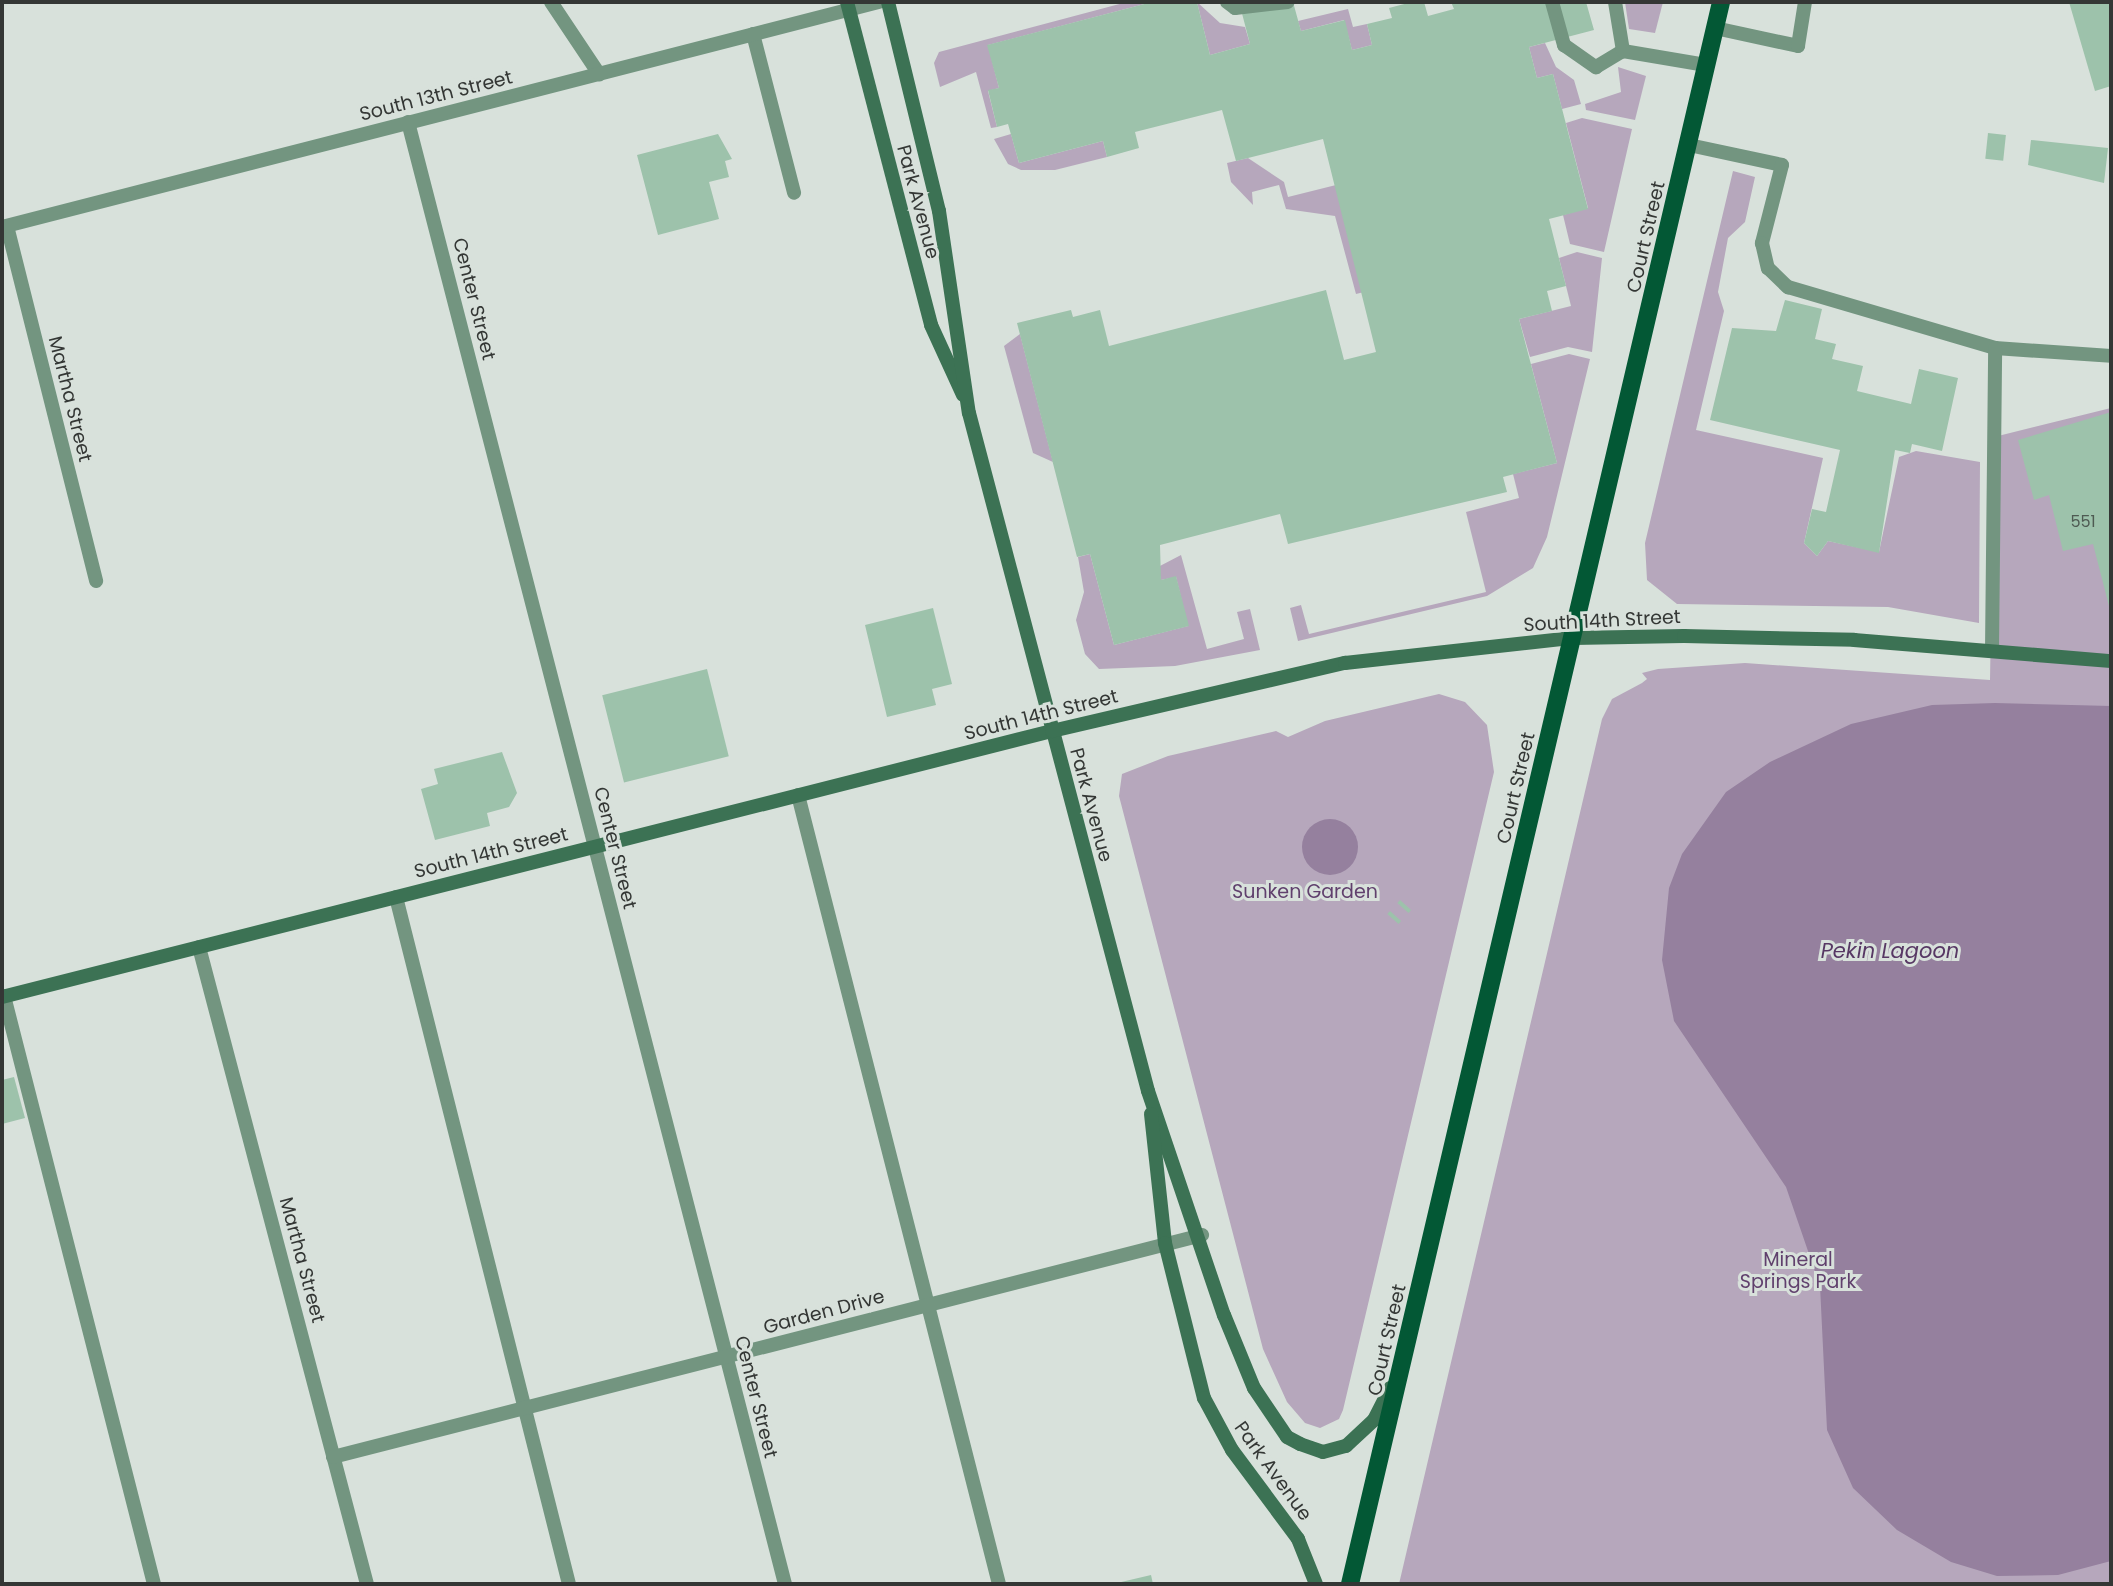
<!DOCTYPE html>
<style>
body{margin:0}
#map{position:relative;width:2113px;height:1586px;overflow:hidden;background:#d8e1db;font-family:Poppins,sans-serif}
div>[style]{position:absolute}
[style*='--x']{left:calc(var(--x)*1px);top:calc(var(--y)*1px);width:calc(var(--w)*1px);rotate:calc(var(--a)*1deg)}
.green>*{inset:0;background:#b6a7bc}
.water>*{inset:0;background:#95809e}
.round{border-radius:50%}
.building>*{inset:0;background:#9dc2ab;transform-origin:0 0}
.lane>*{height:14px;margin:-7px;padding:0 7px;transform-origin:7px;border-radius:7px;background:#739580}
.street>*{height:14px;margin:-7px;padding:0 7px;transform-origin:7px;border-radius:7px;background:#739580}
.secondary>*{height:14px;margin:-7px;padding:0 7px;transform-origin:7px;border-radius:7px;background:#3c7254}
.primary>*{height:18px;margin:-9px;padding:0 9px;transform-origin:9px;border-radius:9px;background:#035835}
span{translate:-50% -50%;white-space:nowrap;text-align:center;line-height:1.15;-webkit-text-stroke:6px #d8e1db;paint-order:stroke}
.number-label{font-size:16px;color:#4e5a52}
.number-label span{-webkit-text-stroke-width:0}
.street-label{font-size:19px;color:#343735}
.park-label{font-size:19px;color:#60406d}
.water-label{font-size:21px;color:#573864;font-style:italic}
.frame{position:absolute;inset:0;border:4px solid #343735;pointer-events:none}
</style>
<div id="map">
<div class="green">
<div style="clip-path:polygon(1127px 2px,1152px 2px,988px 45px,999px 88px,988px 91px,997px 127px,991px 128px,976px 72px,940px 87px,934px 63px,939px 52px)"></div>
<div style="clip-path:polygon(1197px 2px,1220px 23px,1245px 27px,1250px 44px,1210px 55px)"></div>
<div style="clip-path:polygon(1625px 2px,1663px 2px,1655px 33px,1629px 29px)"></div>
<div style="clip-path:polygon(1348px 9px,1353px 27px,1367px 24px,1372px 45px,1352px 50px,1344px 20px,1301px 31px,1298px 21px)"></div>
<div style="clip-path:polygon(1545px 43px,1556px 67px,1574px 80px,1581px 104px,1562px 109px,1553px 74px,1537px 78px,1529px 47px)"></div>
<div style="clip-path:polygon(1618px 67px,1646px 76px,1635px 120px,1586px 110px,1585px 104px,1621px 92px)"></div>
<div style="clip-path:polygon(1582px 118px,1632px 129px,1604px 252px,1570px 244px,1563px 215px,1588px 208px,1566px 123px)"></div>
<div style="clip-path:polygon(1011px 134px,1019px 163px,1103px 141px,1107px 157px,1055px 170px,1021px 170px,1008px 164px,994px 139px)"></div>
<div style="clip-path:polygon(1248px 158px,1284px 182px,1288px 197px,1336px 185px,1364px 292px,1356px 294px,1335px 216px,1286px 209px,1279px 185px,1252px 192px,1253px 205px,1231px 182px,1227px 163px)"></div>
<div style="clip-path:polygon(1733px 171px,1755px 177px,1745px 222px,1728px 238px,1718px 292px,1724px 311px,1696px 430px,1823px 458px,1804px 543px,1817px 556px,1828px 541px,1879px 552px,1899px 457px,1916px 451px,1980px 462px,1979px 623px,1888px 607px,1677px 604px,1647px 580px,1645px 543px)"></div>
<div style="clip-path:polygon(1577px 252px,1602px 258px,1592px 352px,1568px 347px,1530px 357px,1519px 319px,1571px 306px,1559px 258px)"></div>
<div style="clip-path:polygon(1020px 334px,1053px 462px,1033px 453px,1004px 346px)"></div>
<div style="clip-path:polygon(1569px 354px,1590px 359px,1547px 537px,1533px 568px,1487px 596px,1298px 641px,1290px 608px,1301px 605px,1309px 634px,1486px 592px,1466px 512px,1519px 498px,1513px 474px,1557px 463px,1531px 364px)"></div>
<div style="clip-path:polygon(2111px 408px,2111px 1584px,1399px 1584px,1602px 719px,1612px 699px,1642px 683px,1647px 679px,1642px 673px,1658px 669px,1745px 663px,1990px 680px,1994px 437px)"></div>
<div style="clip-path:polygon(1090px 554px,1114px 645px,1188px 626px,1176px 577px,1161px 580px,1158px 567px,1181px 555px,1207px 649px,1244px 639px,1237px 612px,1250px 609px,1260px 650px,1175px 666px,1099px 669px,1085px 654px,1076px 620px,1084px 592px,1078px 557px)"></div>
<div style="clip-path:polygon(1439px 694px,1465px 702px,1487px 725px,1494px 772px,1343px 1410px,1339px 1419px,1320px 1428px,1305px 1423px,1287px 1402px,1263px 1349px,1119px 796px,1122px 774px,1168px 756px,1276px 731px,1288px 737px,1325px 721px)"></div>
</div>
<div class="water">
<div style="clip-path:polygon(1995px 703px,2111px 706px,2111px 1561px,2058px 1575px,1997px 1576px,1951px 1562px,1897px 1530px,1853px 1488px,1827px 1430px,1820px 1286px,1786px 1187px,1674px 1021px,1662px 960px,1669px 888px,1682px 854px,1726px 792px,1770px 762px,1851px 724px,1932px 705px)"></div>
<div class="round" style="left:1302px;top:819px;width:56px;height:56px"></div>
</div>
<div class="building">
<div style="clip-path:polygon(1152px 2px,1197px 2px,1210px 55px,1250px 44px,1239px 2px,1293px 2px,1301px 31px,1345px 20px,1352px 50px,1372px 45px,1367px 24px,1392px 18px,1389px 8px,1412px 2px,1424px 2px,1428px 16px,1454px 9px,1451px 2px,1586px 2px,1594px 30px,1529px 47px,1537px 78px,1553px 74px,1588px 209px,1549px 219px,1566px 286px,1547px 291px,1552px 311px,1519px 319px,1557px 463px,1503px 477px,1507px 492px,1288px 544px,1280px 514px,1160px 545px,1161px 580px,1176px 576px,1189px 626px,1114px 645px,1090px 554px,1077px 557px,1017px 323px,1071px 310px,1073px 317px,1100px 310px,1109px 346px,1326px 290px,1344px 360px,1376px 352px,1323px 139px,1236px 161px,1222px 110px,1135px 132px,1139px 148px,1107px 157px,1103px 141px,1019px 163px,1008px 124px,997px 127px,988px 90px,999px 88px,987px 45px)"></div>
<div style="clip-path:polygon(2069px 2px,2111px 2px,2111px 86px,2095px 91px)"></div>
<div style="left:1988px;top:133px;width:18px;height:26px;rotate:6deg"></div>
<div style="clip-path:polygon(718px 134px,732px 159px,725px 161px,729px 177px,709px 182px,719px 219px,658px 235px,637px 155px)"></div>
<div style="clip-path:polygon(2031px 140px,2108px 148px,2104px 183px,2028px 165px)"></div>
<div style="clip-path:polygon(1785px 300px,1822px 309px,1815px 339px,1836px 344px,1832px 359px,1863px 366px,1857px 391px,1911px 404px,1919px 369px,1958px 378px,1942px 451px,1912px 444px,1910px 453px,1895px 450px,1879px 553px,1828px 541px,1817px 556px,1804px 543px,1812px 509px,1826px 512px,1840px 450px,1710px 420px,1732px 328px,1776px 331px)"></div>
<div style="clip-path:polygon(2111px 412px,2111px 609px,2110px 610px,2093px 544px,2063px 551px,2049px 495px,2034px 500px,2018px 440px)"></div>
<div style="clip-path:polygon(933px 608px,952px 684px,932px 689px,936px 705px,887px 717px,865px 625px)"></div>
<div style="left:707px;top:669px;width:90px;height:108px;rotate:76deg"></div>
<div style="clip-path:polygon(502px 752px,517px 793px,509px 807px,487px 813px,490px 826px,435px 840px,421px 789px,438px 784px,434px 769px)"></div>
<div style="left:1400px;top:900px;width:15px;height:4px;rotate:42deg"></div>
<div style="left:1390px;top:911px;width:15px;height:4px;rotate:42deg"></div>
<div style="clip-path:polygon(14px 1077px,25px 1118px,2px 1124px,2px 1080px)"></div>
<div style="clip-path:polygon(1151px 1575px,1153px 1584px,1117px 1584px,1117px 1583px)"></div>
</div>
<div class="lane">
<div style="--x:551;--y:2;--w:87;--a:56.3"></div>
<div style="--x:1227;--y:2;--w:10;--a:37"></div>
<div style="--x:1235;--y:8;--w:53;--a:-6.5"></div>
<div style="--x:1552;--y:2;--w:45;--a:74.4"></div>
<div style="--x:1564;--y:45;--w:39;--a:35"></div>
<div style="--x:1596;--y:67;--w:31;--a:-31"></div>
<div style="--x:1623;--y:51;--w:84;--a:9.6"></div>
<div style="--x:1615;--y:2;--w:50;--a:80.7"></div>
<div style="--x:1715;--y:28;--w:85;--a:12.2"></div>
<div style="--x:1798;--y:46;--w:45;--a:-81"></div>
<div style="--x:753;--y:34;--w:164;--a:75.5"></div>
<div style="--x:1689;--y:145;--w:95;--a:12.1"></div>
<div style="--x:1782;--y:165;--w:81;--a:104.4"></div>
<div style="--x:1762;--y:243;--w:26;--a:77"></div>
<div style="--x:1768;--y:268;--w:28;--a:44"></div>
<div style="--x:1788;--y:287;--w:216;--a:16.4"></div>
<div style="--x:1995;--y:348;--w:116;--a:3.9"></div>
<div style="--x:1992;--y:650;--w:302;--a:-89.4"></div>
<div style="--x:798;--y:795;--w:814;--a:75.71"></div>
<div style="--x:396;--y:897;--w:708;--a:75.87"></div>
<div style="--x:4;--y:996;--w:607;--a:75.69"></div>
</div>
<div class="street">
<div style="--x:408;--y:122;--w:1510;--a:75.54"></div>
<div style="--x:7;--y:226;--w:366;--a:75.9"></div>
<div style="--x:2;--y:227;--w:905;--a:-14.39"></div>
<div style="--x:199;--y:947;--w:659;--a:75.23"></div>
<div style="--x:333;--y:1457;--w:897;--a:-14.33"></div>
</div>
<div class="secondary">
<div style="--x:847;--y:2;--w:334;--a:75.4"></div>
<div style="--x:931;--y:325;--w:77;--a:65.4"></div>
<div style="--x:888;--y:2;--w:215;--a:76.3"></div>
<div style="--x:939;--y:211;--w:204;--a:81.6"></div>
<div style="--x:969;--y:413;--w:701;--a:75.21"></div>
<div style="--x:1148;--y:1091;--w:237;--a:71.3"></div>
<div style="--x:1224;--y:1315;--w:79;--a:67.7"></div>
<div style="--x:1254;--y:1388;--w:59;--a:56"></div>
<div style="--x:1287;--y:1437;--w:15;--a:28"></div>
<div style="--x:1300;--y:1444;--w:24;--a:19"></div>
<div style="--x:1323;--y:1452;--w:24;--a:-15"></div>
<div style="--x:1346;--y:1446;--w:38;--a:-43"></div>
<div style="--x:1374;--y:1420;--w:36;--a:-63"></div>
<div style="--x:2;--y:997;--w:1083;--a:-14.22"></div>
<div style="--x:1052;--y:731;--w:301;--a:-13.1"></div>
<div style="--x:1345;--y:663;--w:229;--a:-6.3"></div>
<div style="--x:1573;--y:638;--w:111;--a:-1"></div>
<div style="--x:1684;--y:636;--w:170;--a:1.3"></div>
<div style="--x:1854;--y:640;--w:258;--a:4.7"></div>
<div style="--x:1151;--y:1114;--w:130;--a:83.8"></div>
<div style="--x:1165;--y:1243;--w:160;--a:75.9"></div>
<div style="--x:1204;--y:1398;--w:59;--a:61.7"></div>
<div style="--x:1232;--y:1450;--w:111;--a:53.4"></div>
<div style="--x:1298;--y:1539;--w:48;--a:68.2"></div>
</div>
<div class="primary">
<div style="--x:1350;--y:1584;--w:1625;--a:-76.8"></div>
</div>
<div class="number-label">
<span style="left:2083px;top:522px">551</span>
</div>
<div class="street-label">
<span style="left:436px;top:96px;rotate:-14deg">South 13th Street</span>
<span style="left:918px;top:202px;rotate:75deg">Park Avenue</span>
<span style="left:1646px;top:237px;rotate:-77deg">Court Street</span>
<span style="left:474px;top:299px;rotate:76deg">Center Street</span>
<span style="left:70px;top:399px;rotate:76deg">Martha Street</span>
<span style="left:1602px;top:621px;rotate:-3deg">South 14th Street</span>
<span style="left:1041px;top:715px;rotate:-14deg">South 14th Street</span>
<span style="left:1516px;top:788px;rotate:-77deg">Court Street</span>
<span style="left:1091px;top:805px;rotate:75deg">Park Avenue</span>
<span style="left:615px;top:848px;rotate:76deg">Center Street</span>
<span style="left:491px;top:853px;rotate:-14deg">South 14th Street</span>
<span style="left:302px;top:1260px;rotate:75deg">Martha Street</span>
<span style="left:824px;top:1312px;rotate:-15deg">Garden Drive</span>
<span style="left:1387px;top:1340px;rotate:-77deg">Court Street</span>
<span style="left:756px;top:1397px;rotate:76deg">Center Street</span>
<span style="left:1273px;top:1471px;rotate:54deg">Park Avenue</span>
</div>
<div class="park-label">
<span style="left:1305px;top:892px">Sunken Garden</span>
<span style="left:1798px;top:1271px">Mineral<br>Springs Park</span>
</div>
<div class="water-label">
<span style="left:1890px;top:951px">Pekin Lagoon</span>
</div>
<div class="frame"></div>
</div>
